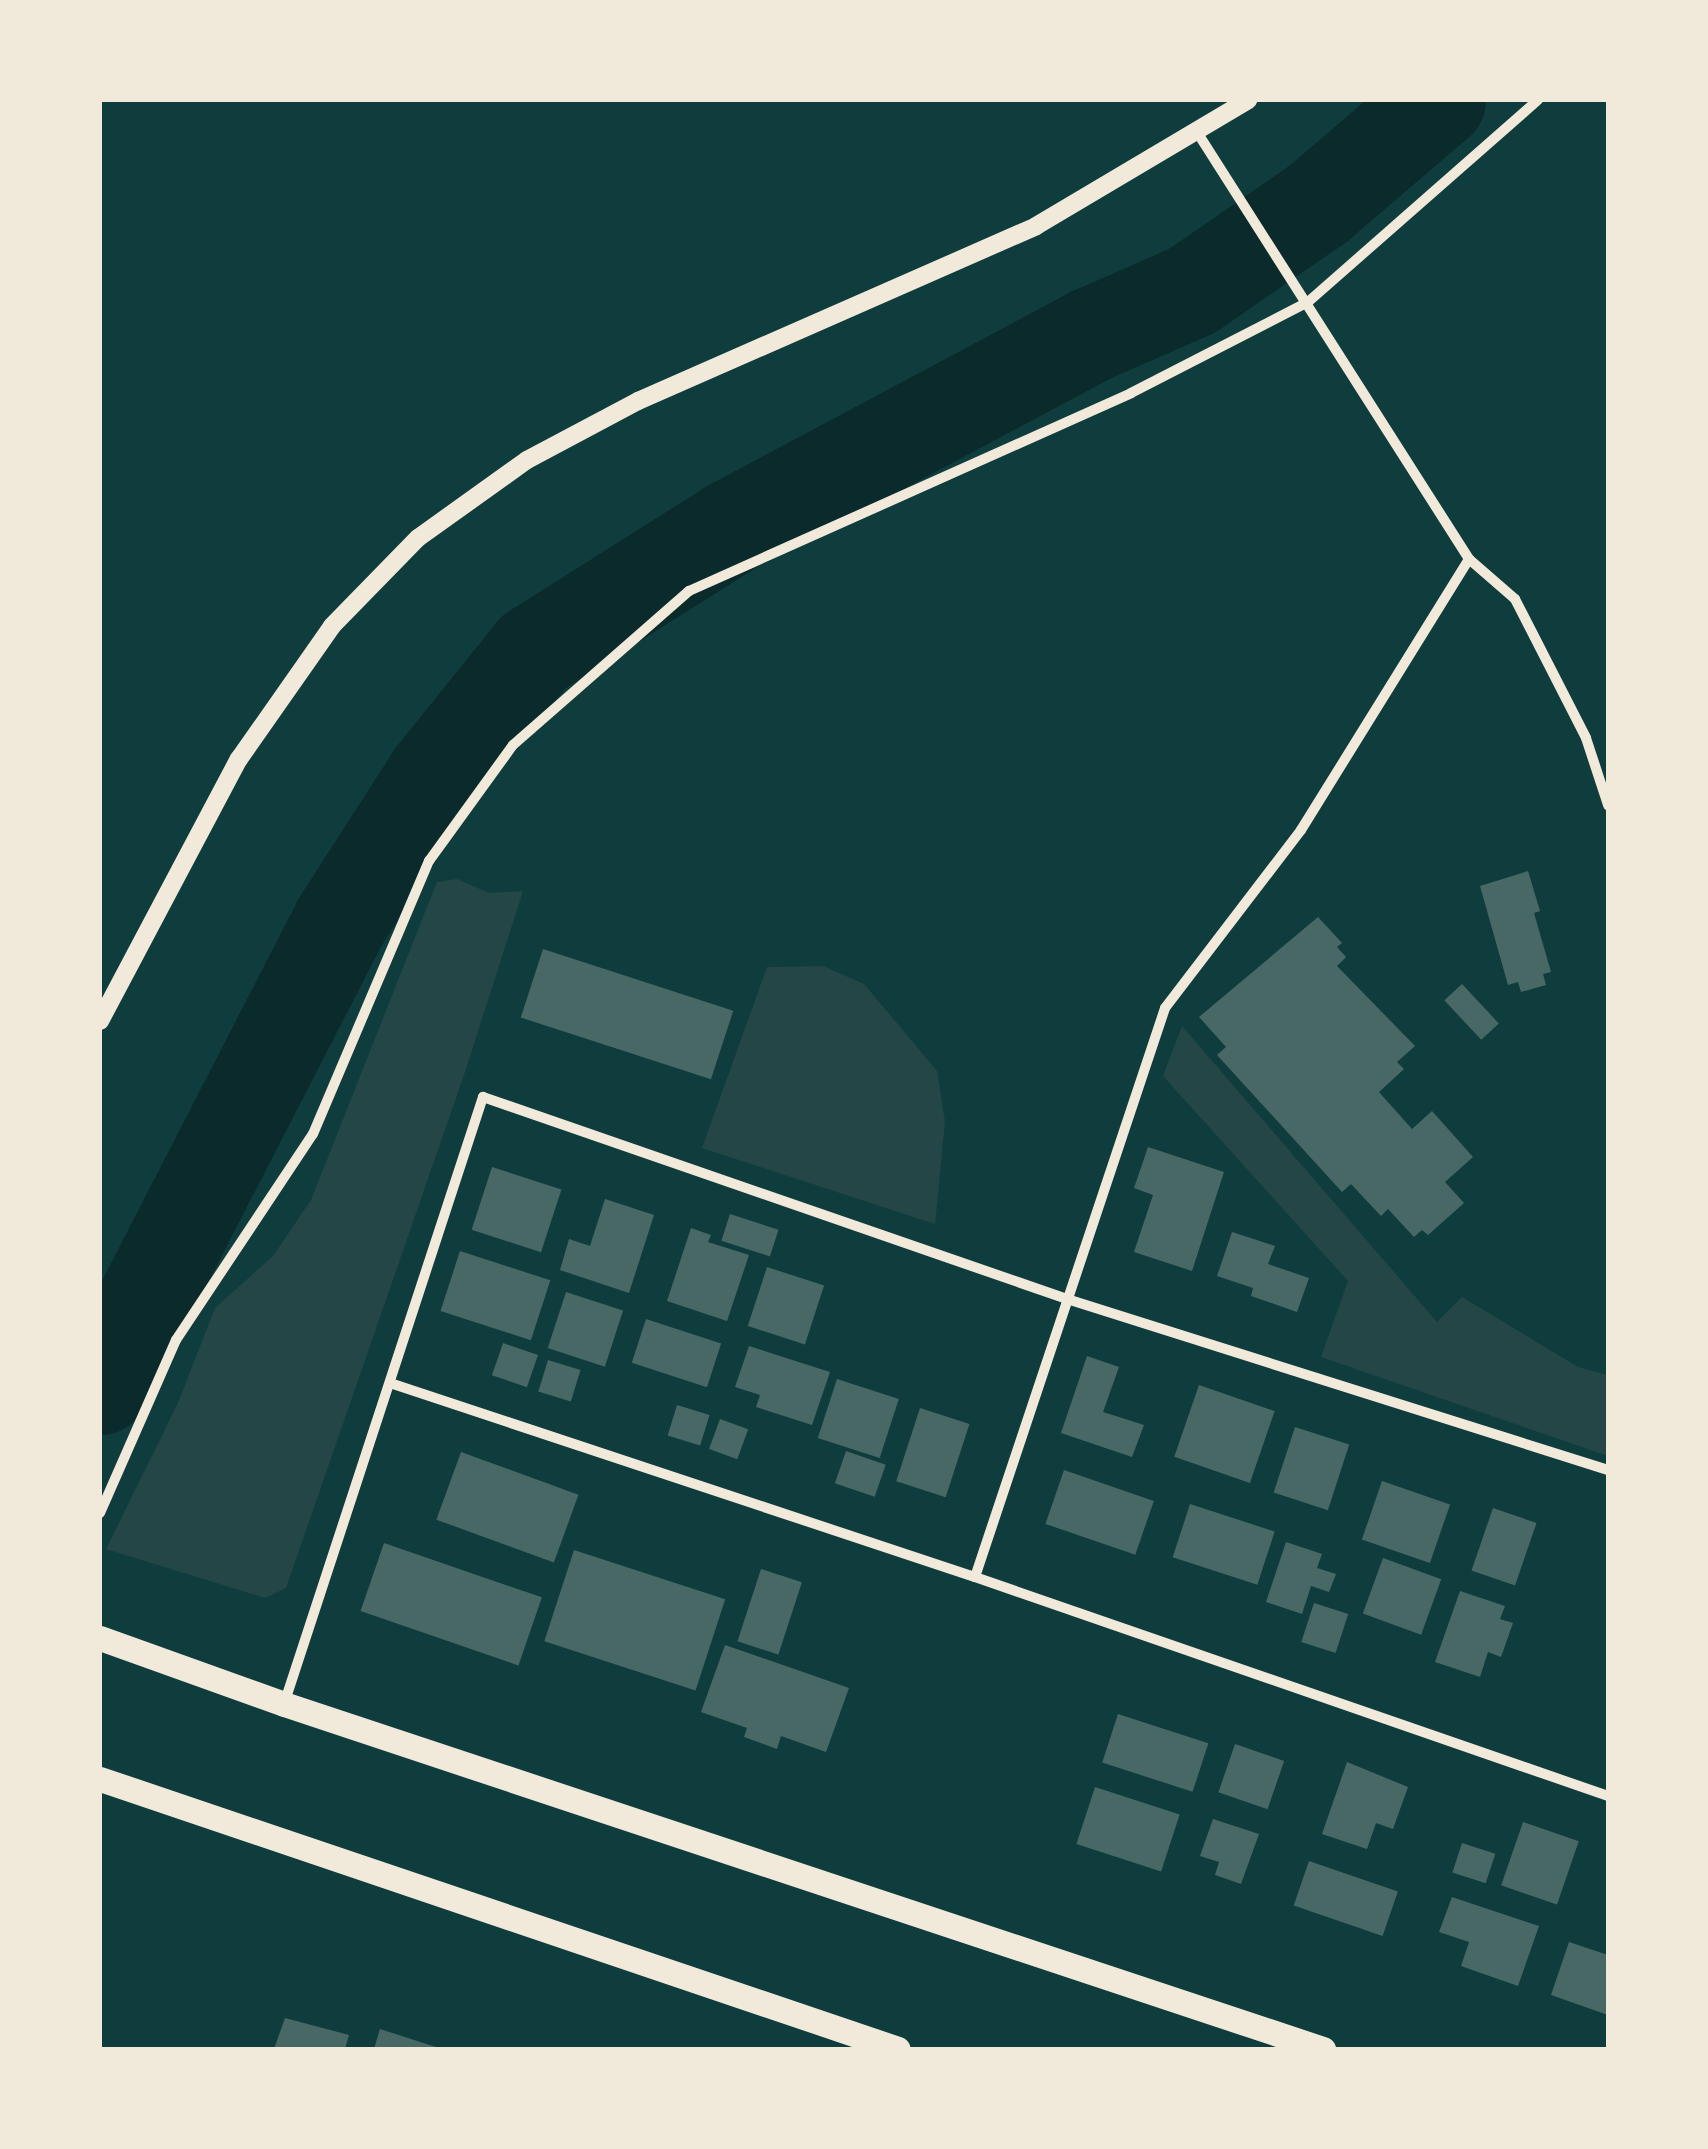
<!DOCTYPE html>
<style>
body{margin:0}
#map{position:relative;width:1708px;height:2149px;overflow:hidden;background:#0f3d3e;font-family:Lora,serif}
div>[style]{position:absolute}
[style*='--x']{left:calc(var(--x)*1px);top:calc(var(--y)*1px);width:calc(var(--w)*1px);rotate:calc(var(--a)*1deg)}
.green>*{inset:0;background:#244646}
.river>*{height:95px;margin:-47.5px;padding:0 47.5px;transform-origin:47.5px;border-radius:47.5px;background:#0a2a2b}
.building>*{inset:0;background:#486865;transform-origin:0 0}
.minor>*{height:10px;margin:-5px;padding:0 5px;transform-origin:5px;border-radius:5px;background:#f1e9da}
.tertiary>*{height:18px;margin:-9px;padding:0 9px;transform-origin:9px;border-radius:9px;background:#f1e9da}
.primary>*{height:25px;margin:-12.5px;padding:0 12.5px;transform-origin:12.5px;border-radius:12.5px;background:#f1e9da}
span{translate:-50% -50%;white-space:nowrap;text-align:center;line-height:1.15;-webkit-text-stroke:8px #f1e9da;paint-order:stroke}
.frame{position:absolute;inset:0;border:102px solid #f1e9da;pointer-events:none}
</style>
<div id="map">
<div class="green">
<div style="clip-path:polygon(457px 879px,489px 893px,523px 891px,465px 1072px,286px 1588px,265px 1598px,106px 1549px,178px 1403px,215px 1308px,273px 1256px,311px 1200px,437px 882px)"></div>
<div style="clip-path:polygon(823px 966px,864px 984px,937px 1071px,945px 1122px,935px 1224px,702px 1148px,767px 967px)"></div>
<div style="clip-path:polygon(1182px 1026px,1437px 1322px,1462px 1297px,1578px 1367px,1608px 1375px,1608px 1456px,1321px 1357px,1348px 1281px,1163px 1076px)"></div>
</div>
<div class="river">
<div style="--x:100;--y:1387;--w:524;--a:-62.75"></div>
<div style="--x:340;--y:921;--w:172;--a:-57.3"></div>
<div style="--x:433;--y:776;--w:161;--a:-51.1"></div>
<div style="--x:534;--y:651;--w:232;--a:-32.3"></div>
<div style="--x:730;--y:527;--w:410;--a:-28.1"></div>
<div style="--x:1092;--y:334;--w:109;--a:-23.7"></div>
<div style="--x:1192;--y:290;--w:153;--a:-34.6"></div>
<div style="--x:1318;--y:203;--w:158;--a:-40.6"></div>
</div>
<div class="building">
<div style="clip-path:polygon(1528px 871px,1540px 911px,1534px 913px,1551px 972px,1543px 974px,1546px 985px,1521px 992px,1518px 982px,1508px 985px,1480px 886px)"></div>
<div style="clip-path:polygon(1318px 917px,1342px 943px,1337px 947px,1346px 957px,1337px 966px,1415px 1046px,1397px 1062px,1404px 1069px,1379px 1092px,1412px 1129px,1432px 1111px,1473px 1157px,1445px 1182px,1464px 1203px,1428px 1235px,1422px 1230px,1414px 1237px,1388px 1209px,1381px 1216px,1351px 1184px,1342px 1192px,1217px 1055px,1226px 1047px,1199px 1017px)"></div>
<div style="left:543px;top:949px;width:200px;height:72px;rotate:18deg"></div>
<div style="left:1462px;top:984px;width:54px;height:24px;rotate:47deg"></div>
<div style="clip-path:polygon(1148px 1147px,1224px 1172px,1192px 1271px,1134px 1252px,1153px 1195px,1134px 1188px)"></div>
<div style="left:492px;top:1167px;width:73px;height:66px;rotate:18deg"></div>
<div style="clip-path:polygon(605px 1199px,654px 1215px,629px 1293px,560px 1270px,569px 1239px,590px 1246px)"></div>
<div style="left:730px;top:1214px;width:51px;height:28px;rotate:18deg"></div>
<div style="clip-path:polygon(691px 1228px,711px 1235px,708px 1242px,749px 1255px,727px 1321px,667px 1301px)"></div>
<div style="clip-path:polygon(1232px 1232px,1275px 1246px,1268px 1264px,1309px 1278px,1297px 1312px,1251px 1296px,1253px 1288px,1217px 1276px)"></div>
<div style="left:460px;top:1251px;width:95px;height:63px;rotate:18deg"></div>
<div style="left:767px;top:1267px;width:60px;height:62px;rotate:18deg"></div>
<div style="left:566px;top:1292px;width:60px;height:59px;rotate:18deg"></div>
<div style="left:646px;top:1319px;width:79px;height:46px;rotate:18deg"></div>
<div style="left:503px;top:1343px;width:37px;height:34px;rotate:19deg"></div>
<div style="clip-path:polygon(749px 1346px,830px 1372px,812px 1425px,756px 1407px,760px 1395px,735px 1387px)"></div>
<div style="clip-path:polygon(1087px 1356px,1119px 1367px,1103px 1412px,1144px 1425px,1132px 1457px,1061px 1433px)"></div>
<div style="left:548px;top:1360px;width:34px;height:33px;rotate:17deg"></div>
<div style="left:837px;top:1379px;width:65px;height:62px;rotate:18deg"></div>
<div style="left:1199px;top:1385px;width:80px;height:76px;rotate:19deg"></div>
<div style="left:677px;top:1405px;width:34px;height:32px;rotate:17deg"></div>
<div style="left:920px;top:1408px;width:52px;height:77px;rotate:18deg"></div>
<div style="left:720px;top:1419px;width:30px;height:32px;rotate:20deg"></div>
<div style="left:1295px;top:1427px;width:57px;height:69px;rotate:18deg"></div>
<div style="left:846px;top:1451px;width:42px;height:34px;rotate:19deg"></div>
<div style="left:461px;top:1452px;width:125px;height:72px;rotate:20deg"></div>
<div style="left:1064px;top:1470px;width:95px;height:57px;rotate:19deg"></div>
<div style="left:1382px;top:1481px;width:72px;height:62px;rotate:19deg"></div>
<div style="left:1190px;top:1504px;width:89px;height:56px;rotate:18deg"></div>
<div style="left:1493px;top:1508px;width:46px;height:66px;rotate:19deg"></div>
<div style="clip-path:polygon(1286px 1542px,1322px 1554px,1317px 1568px,1336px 1574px,1329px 1592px,1311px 1586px,1302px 1614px,1266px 1602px)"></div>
<div style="left:384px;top:1543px;width:167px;height:72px;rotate:19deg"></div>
<div style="left:574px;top:1550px;width:159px;height:96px;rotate:18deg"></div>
<div style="left:1383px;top:1558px;width:62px;height:59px;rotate:20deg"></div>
<div style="left:761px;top:1569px;width:43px;height:76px;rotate:18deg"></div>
<div style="clip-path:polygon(1460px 1591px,1505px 1606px,1500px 1619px,1513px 1623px,1501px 1657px,1488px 1652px,1480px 1677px,1435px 1662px)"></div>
<div style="left:1314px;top:1603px;width:36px;height:41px;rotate:18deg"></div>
<div style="clip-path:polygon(725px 1645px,849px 1688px,826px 1752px,781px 1736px,777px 1749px,744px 1737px,747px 1728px,701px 1712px)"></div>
<div style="left:1118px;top:1714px;width:95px;height:51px;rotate:18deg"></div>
<div style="left:1235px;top:1744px;width:52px;height:51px;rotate:19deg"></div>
<div style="clip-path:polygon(1347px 1762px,1408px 1787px,1393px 1829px,1376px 1823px,1367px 1849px,1322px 1834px)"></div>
<div style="left:1095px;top:1787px;width:89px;height:60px;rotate:18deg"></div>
<div style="clip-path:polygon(1213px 1819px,1259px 1834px,1241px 1884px,1215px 1875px,1219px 1862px,1200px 1856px)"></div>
<div style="left:1523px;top:1822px;width:59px;height:67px;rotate:19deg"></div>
<div style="left:1462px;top:1843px;width:35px;height:31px;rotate:18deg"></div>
<div style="left:1309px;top:1861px;width:94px;height:47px;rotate:19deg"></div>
<div style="clip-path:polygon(1452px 1897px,1539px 1926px,1518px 1986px,1461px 1966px,1469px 1942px,1439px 1932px)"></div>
<div style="clip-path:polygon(1569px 1942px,1608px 1955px,1608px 2015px,1551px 1995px)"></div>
<div style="clip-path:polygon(285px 2018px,349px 2035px,345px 2049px,274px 2049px)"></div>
<div style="clip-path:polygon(380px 2029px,439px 2048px,439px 2049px,374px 2049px)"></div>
</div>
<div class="minor">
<div style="--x:1197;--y:132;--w:506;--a:57.5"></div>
<div style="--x:1469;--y:559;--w:61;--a:41"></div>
<div style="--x:1515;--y:599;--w:156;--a:62.9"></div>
<div style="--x:1586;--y:738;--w:71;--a:71.8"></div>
<div style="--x:390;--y:1383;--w:616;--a:18.35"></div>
<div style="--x:975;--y:1577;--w:670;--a:19.08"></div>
<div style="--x:100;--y:1513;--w:189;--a:-66.3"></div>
<div style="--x:176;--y:1340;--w:247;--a:-56.4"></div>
<div style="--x:313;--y:1134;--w:297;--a:-67"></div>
<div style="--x:429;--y:861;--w:143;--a:-54.1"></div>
<div style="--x:513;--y:745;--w:234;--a:-41.2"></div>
<div style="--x:689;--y:591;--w:484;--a:-24.1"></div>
<div style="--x:1131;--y:393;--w:199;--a:-27.2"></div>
<div style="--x:1308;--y:302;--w:306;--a:-41.3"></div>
<div style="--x:975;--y:1577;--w:600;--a:-71.53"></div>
<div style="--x:1165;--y:1008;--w:224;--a:-52.6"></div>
<div style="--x:1301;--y:830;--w:319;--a:-58.2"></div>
<div style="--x:284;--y:1704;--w:639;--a:-71.85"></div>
<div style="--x:483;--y:1097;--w:618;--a:19.08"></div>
<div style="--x:1067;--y:1299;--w:567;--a:17.54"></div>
</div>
<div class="tertiary">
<div style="--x:100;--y:1021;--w:297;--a:-62.1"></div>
<div style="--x:239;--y:759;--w:162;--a:-55"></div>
<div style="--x:332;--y:626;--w:123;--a:-45.7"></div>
<div style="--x:418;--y:538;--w:134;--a:-35.6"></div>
<div style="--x:527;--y:460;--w:126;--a:-28"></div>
<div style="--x:638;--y:401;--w:435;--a:-23.7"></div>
<div style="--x:1036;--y:226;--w:247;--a:-30.7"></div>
</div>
<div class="primary">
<div style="--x:100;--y:1638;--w:195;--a:19.7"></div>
<div style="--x:284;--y:1704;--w:1095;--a:18.37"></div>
<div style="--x:100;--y:1779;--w:842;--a:18.69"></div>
</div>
<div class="frame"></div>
</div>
